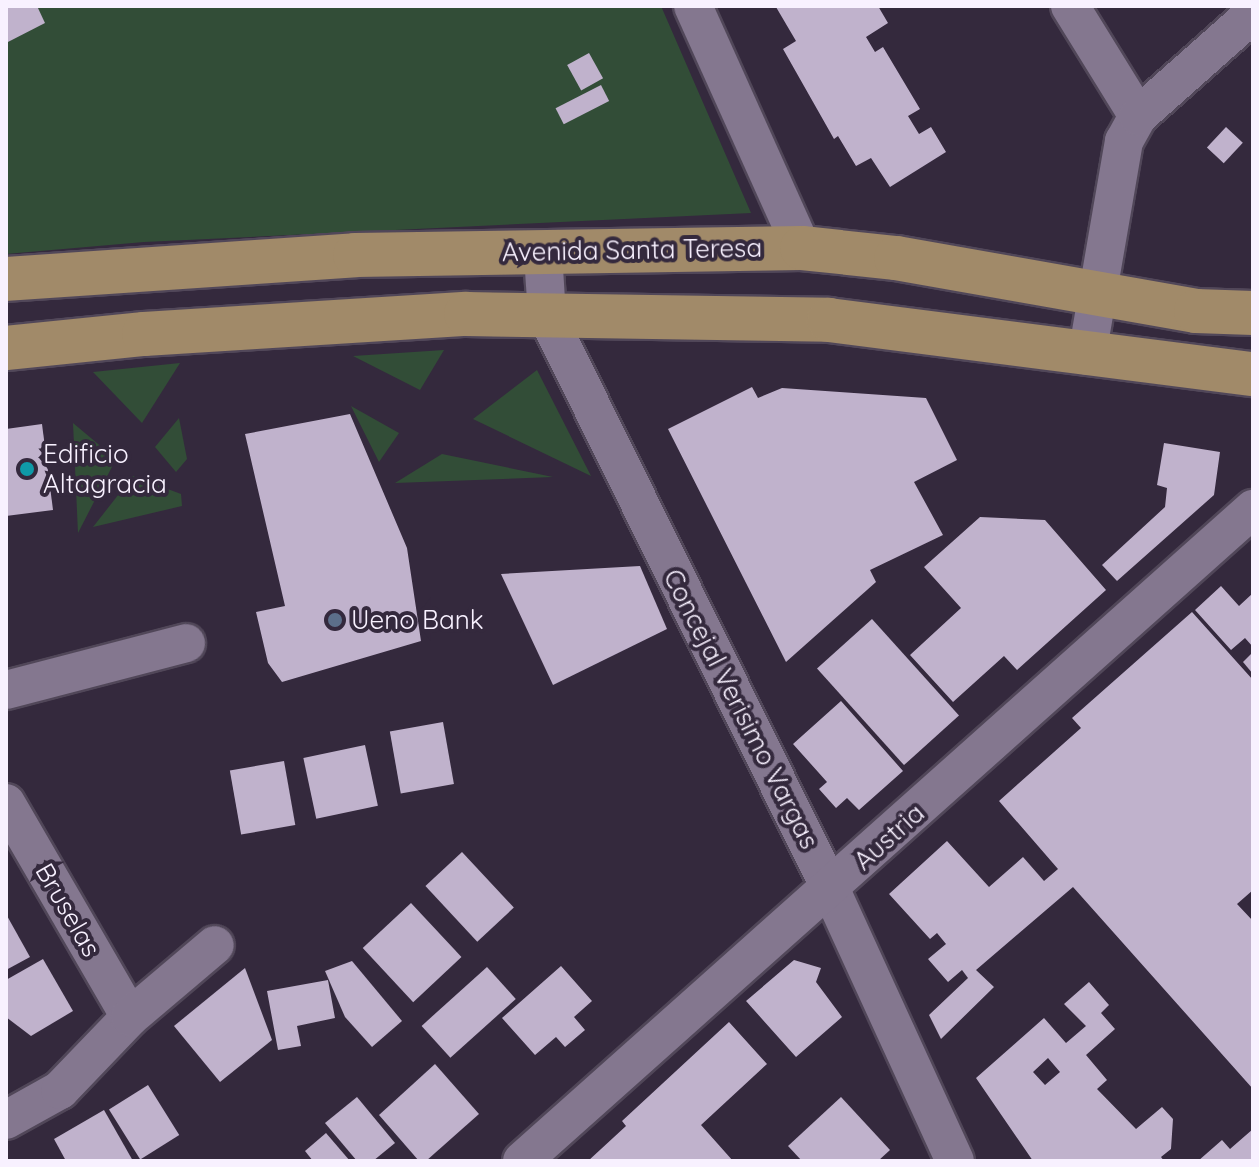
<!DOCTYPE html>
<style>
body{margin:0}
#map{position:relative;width:1259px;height:1167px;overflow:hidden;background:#34293d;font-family:Quicksand,sans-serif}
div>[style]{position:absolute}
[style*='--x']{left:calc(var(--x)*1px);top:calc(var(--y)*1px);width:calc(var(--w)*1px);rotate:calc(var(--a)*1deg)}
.green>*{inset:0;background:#324d37}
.building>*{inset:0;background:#c0b2cc;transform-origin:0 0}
.roads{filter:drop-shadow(2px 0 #514759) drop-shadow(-2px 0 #514759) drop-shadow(0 2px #514759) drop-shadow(0 -2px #514759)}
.minor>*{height:38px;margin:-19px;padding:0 19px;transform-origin:19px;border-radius:19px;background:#84778f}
.major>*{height:44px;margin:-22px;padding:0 22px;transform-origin:22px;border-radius:22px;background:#a18a69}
.dots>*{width:22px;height:22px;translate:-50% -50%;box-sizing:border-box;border:4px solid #34293d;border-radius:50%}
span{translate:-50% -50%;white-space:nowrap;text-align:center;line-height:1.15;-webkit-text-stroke:8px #34293d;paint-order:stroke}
.street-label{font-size:26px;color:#f8f1ff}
.poi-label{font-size:26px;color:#f8f1ff}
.left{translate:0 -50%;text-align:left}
.frame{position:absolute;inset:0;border:8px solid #f8f1ff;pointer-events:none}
</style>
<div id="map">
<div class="green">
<div style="clip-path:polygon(6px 6px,661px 6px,751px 213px,144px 242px,6px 254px)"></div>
<div style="clip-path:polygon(444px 350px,420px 390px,353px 356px)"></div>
<div style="clip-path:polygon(180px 363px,142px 423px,93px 372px)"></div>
<div style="clip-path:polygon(537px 370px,591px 476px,473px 419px)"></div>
<div style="clip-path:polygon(351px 406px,399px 433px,379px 462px)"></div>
<div style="clip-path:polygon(179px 418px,187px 459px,176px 472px,155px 447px)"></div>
<div style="clip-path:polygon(73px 423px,116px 459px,78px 533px)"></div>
<div style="clip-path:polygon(442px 454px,553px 477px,395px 483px)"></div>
<div style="clip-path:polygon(133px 476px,181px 494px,182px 506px,93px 527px)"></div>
</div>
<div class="building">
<div style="clip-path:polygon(6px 6px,37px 6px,45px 23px,6px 43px)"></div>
<div style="clip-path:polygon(878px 6px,888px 23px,866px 37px,875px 52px,883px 47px,920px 109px,908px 116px,919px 134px,931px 127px,946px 152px,890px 187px,871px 158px,856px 166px,838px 136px,834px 139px,783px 49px,796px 41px,776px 7px)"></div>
<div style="left:589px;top:53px;width:29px;height:25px;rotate:61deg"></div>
<div style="left:601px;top:85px;width:18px;height:51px;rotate:63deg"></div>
<div style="left:1226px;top:127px;width:23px;height:28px;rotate:43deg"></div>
<div style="clip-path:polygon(752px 387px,758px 398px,782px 388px,926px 398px,957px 460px,914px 482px,943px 535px,870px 570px,876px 582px,786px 662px,668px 429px)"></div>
<div style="clip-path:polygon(350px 414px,407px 548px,421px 641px,282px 682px,268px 663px,256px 612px,285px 606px,245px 434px)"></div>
<div style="clip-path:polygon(42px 424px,53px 510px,6px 516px,6px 429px)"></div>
<div style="clip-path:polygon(1164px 443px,1220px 452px,1214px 495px,1117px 581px,1102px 565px,1165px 507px,1167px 488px,1157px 485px)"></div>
<div style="clip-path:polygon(980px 517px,1045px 520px,1106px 590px,1017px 670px,1004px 656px,953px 702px,910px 655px,961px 608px,924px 567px)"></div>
<div style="clip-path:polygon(640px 566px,667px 629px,553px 685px,501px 574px)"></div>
<div style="clip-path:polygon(1221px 586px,1239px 606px,1253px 593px,1253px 647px,1245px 638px,1231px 650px,1195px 610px)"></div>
<div style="clip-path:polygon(1192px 612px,1253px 680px,1253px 890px,1237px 904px,1253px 921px,1253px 1089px,1073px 887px,976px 970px,994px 987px,941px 1039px,929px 1015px,968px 978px,962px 970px,948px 982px,928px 959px,946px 944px,937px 933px,930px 939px,889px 894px,947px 841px,989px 887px,1023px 857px,1044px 881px,1058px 869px,999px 801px,1081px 728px,1072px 718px)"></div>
<div style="left:872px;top:619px;width:130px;height:74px;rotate:48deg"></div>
<div style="clip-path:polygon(1253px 652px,1253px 674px,1243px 662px)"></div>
<div style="clip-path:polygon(841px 701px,903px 771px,859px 810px,847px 798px,836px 808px,819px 789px,827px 782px,793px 744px)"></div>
<div style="left:443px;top:722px;width:63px;height:54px;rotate:80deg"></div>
<div style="left:365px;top:745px;width:62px;height:63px;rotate:78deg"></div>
<div style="left:284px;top:761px;width:65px;height:55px;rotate:80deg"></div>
<div style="left:462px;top:852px;width:76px;height:50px;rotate:47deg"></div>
<div style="left:411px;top:903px;width:74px;height:66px;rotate:47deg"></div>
<div style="clip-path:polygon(6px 914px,30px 957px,6px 970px)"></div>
<div style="clip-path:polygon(43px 959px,73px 1011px,31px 1036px,6px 1017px,6px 980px)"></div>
<div style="clip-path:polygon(794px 960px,821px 968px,816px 982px,842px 1017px,796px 1057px,746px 1001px)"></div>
<div style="clip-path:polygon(352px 961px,402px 1021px,372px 1047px,345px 1017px,325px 971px)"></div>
<div style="clip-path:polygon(561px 966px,592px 1001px,574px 1017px,585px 1030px,565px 1047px,556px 1037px,535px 1055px,502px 1018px)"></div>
<div style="left:487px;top:967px;width:43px;height:88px;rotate:48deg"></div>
<div style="clip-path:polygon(245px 968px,272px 1040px,220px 1082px,174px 1026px)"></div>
<div style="clip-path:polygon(328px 980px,335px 1018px,297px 1026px,301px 1046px,278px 1050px,267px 991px)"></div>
<div style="clip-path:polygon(evenodd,1089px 982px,1109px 1005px,1101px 1013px,1115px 1029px,1086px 1055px,1107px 1080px,1097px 1089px,1136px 1129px,1162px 1107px,1173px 1119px,1171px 1149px,1161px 1157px,1164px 1161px,1033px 1161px,976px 1078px,1044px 1018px,1066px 1043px,1086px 1026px,1064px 1004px,1089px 982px,1048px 1058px,1060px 1072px,1045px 1085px,1033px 1072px,1048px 1058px)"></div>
<div style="clip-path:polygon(729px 1022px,767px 1064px,701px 1125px,733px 1161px,588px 1161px,626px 1126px,622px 1121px)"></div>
<div style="clip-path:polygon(435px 1064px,479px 1114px,426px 1161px,419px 1161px,379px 1115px)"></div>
<div style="left:148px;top:1085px;width:59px;height:46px;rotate:58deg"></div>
<div style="clip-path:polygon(357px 1097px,395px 1143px,373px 1161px,357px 1161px,325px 1123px)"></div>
<div style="clip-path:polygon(841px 1097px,890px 1150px,878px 1161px,802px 1161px,788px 1146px)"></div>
<div style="clip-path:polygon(104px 1110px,133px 1161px,66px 1161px,54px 1139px)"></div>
<div style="clip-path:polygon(1253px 1129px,1253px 1161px,1198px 1161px,1222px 1140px,1230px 1149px)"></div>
<div style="clip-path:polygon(326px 1133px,350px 1161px,313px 1161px,305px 1151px)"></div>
</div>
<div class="roads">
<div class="minor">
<div style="--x:693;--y:6;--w:265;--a:65.8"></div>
<div style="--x:1070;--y:6;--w:129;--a:58.3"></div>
<div style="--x:1138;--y:116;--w:29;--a:119"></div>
<div style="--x:1124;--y:141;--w:218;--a:99.8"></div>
<div style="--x:1138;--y:116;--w:154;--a:-41.6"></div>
<div style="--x:543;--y:253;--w:63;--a:86.4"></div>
<div style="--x:547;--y:316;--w:638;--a:63.68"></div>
<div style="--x:830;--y:888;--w:300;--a:65.4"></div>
<div style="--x:6;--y:690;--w:186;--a:-14.6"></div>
<div style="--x:6;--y:803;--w:247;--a:59.9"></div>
<div style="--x:6;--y:1120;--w:62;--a:-29.1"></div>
<div style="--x:60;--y:1090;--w:101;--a:-46.2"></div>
<div style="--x:130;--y:1017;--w:111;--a:-40.3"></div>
<div style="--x:522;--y:1161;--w:980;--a:-41.73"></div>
</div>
<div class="major">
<div style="--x:6;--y:279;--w:350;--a:-3.9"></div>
<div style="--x:355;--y:255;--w:447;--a:-0.9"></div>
<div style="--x:802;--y:248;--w:95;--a:6.1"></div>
<div style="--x:896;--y:258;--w:305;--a:10"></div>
<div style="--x:1196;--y:311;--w:57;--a:2"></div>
<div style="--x:6;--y:348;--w:139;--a:-5.8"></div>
<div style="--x:144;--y:334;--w:323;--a:-3.6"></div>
<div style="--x:466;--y:314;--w:363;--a:0.9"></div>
<div style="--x:829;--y:320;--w:427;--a:7.3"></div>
</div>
</div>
<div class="dots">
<div style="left:27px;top:469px;background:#0f9aa8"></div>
<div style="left:335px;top:620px;background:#5c6f8a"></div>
</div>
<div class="street-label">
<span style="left:632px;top:250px;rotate:-1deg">Avenida Santa Teresa</span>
<span style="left:741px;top:709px;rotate:63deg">Concejal Verisimo Vargas</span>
<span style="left:889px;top:837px;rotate:-42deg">Austria</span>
<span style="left:68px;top:910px;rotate:60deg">Bruselas</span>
</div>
<div class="poi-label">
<span class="left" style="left:43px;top:469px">Edificio<br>Altagracia</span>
<span class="left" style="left:351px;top:620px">Ueno Bank</span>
</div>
<div class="frame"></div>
</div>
